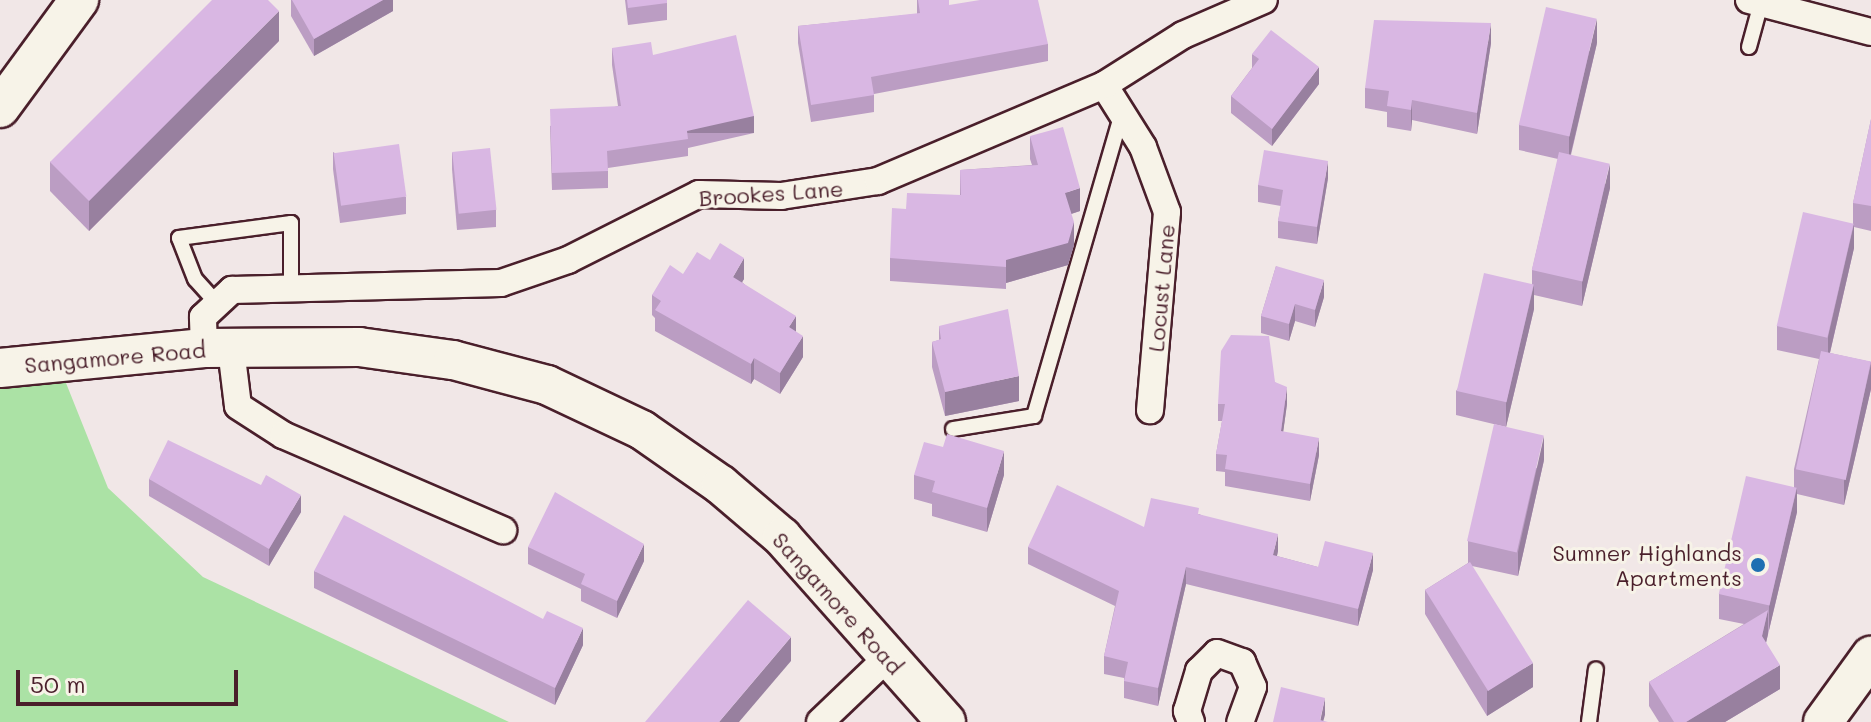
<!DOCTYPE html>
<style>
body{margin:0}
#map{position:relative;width:1871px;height:722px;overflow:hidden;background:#f1e7e7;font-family:Mali,sans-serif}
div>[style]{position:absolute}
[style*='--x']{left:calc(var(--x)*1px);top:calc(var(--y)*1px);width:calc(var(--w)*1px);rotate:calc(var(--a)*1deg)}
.green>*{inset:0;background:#abe2a5}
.roads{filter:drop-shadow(2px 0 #4a1f2b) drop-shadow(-2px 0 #4a1f2b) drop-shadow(0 2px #4a1f2b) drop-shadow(0 -2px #4a1f2b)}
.lane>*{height:14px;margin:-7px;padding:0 7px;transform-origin:7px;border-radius:7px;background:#f7f3e8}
.street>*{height:26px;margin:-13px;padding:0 13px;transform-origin:13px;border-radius:13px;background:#f7f3e8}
.secondary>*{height:38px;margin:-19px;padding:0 19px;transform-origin:19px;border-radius:19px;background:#f7f3e8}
.wall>*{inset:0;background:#bb9dc3}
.shaded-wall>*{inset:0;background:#98809f;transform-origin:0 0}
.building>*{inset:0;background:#d9b7e3;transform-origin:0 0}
.dots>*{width:22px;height:22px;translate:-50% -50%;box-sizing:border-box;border:4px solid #f7f3e8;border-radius:50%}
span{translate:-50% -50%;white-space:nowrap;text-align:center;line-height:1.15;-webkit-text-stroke:6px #f7f3e8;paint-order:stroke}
.street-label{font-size:22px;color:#4a1f2b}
.poi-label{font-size:22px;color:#4a1f2b}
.right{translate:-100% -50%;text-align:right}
.scale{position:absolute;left:16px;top:670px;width:222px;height:36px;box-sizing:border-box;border:4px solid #4a1f2b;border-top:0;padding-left:10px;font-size:24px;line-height:28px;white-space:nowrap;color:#4a1f2b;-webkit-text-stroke:6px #f7f3e8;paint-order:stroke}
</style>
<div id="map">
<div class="green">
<div style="clip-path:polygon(64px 378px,108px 488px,203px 577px,509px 722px,0 722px,0 386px)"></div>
</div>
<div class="roads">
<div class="lane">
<div style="--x:1749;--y:47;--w:46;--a:-74.7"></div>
<div style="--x:214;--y:300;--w:28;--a:-132"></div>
<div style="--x:195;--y:279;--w:44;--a:-111.3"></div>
<div style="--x:179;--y:238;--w:113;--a:-7.6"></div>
<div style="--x:291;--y:223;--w:62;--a:90"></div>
<div style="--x:953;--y:429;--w:82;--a:-9.1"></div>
<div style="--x:1034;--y:416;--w:315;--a:-73.8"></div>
<div style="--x:1589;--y:722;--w:53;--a:-82.5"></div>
</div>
<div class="street">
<div style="--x:1749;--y:0;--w:126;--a:14.7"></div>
<div style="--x:1104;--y:85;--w:73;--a:57.8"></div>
<div style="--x:1143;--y:147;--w:69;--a:69.7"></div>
<div style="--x:1167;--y:212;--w:199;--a:94.9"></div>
<div style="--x:204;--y:348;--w:31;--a:-92"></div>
<div style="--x:203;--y:317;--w:40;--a:-43"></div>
<div style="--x:232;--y:290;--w:269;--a:-1.5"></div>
<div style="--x:501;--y:283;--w:71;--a:-18.9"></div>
<div style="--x:568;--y:260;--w:147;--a:-26.7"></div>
<div style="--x:699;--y:194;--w:82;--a:1.4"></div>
<div style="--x:781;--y:196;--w:98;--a:-8.8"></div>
<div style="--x:878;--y:181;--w:246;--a:-23"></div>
<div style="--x:1104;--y:85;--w:93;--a:-32.3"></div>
<div style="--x:1183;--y:35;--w:88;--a:-23.4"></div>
<div style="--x:231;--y:349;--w:57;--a:83"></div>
<div style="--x:238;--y:406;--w:54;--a:32.8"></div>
<div style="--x:283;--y:435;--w:240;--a:23.4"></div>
<div style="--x:820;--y:722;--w:93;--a:-43.7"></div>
<div style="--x:1191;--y:722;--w:12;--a:-110"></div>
<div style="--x:1187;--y:711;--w:42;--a:-73.3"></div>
<div style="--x:1199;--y:671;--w:25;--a:-45"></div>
<div style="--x:1217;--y:653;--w:27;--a:20"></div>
<div style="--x:1242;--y:662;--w:27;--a:66"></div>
<div style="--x:1253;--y:687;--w:37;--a:110"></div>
</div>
<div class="secondary">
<div style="--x:0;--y:108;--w:134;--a:-53.8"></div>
<div style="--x:0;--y:368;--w:205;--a:-5.6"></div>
<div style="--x:204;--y:348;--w:155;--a:-0.4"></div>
<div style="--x:359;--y:347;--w:95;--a:7.9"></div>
<div style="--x:453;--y:360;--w:97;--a:14.9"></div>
<div style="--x:547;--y:385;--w:105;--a:25.3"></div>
<div style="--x:642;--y:430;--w:96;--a:34.8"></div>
<div style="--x:721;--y:485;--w:80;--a:40.4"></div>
<div style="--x:782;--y:537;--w:247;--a:48.4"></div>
<div style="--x:1823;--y:722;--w:82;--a:-54"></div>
</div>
</div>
<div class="wall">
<div style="clip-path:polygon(291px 0,393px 0,393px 11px,314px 56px,291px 16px)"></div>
<div style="clip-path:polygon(625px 0,667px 0,667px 20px,628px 25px)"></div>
<div style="clip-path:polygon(917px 0,949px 0,949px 5px,1048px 44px,1048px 61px,874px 94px,874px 112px,811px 122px,798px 43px,798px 26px,917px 14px)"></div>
<div style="clip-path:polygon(279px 41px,89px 231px,50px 191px,50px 162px)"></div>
<div style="clip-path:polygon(1491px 43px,1477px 134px,1412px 120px,1411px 131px,1387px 127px,1387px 112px,1365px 108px,1365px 88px)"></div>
<div style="clip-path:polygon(1597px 43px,1571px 155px,1610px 188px,1582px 306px,1534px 295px,1534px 309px,1506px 427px,1456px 415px,1456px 391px,1532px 284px,1532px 270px,1558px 159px,1519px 150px,1519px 125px)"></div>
<div style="clip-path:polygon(612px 48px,653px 55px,754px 133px,688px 148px,688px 156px,608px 168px,608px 188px,552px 190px,550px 126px,618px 106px,612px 65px)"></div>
<div style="clip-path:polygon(1252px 54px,1319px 84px,1272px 146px,1231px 113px,1231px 96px,1252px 68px)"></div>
<div style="clip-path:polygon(1871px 119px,1871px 231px,1854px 227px,1854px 248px,1830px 353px,1871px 362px,1871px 389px,1844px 505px,1797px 494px,1797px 512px,1766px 643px,1780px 689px,1725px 722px,1659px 722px,1649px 706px,1649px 682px,1744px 624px,1719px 619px,1719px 594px,1794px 487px,1794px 469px,1819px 359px,1777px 350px,1777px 326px,1853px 224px,1853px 203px)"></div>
<div style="clip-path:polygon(1030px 136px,1080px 211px,1071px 214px,1074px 245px,1068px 265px,1006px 283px,1006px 289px,890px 281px,890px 258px,960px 195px,960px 170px,1032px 165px,1030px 159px)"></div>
<div style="clip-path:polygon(333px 152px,406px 197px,406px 214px,340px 223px,333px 169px)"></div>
<div style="clip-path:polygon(452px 152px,496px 210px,496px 227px,457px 230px,452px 169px)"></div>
<div style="clip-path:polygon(1328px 178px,1317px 244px,1278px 238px,1278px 221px,1281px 206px,1258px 202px,1258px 185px)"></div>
<div style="clip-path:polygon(1276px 266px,1324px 297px,1315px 327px,1295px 321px,1289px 341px,1261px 333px,1261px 316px)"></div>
<div style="clip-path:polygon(683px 274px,744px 279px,742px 282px,796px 332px,803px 357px,780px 394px,754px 379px,751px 384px,655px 331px,655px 318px,652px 315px,652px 295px)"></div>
<div style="clip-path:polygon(939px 326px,1019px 401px,945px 416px,932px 367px,932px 342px,939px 340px)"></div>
<div style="clip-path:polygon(1275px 382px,1287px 404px,1283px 432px,1319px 455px,1310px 501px,1225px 486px,1225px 472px,1216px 471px,1216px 454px,1222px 421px,1218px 421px,1218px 404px)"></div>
<div style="clip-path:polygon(1544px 460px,1518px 576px,1472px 566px,1533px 687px,1487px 716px,1425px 614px,1425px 590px,1468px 563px,1468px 541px)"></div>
<div style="clip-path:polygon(914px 475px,1004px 475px,987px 532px,932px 516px,932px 504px,914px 499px)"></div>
<div style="clip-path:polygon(149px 479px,301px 512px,269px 566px,149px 496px)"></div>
<div style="clip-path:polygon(1199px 514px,1278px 551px,1277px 556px,1318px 567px,1373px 570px,1358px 626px,1186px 584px,1158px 706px,1124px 698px,1124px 678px,1104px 674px,1104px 656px,1115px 606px,1028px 564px,1028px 547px,1144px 527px)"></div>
<div style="clip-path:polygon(528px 547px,644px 561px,617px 618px,581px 601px,581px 589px,528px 564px)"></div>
<div style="clip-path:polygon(314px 571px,583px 645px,555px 705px,314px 588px)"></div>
</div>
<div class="shaded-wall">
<div style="clip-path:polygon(383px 0,393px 0,393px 11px,314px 56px,314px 39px)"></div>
<div style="clip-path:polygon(279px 11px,279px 41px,89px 231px,89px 201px)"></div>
<div style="clip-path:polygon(1597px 19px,1597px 43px,1569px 161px,1569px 137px)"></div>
<div style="clip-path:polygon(1491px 23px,1491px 43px,1477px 134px,1477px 113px)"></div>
<div style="clip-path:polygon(1319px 67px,1319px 84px,1272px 146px,1272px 129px)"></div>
<div style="clip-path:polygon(1412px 100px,1412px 120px,1411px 131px,1411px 110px)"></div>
<div style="left:754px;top:116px;width:17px;height:69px;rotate:90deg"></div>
<div style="clip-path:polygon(1328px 161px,1328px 178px,1317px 244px,1317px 227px)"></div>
<div style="clip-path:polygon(1610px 164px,1610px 188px,1582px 306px,1582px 282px)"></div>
<div style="clip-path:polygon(1080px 188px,1080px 211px,1065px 216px,1065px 193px)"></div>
<div style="clip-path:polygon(1074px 222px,1074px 245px,1068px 265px,1006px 283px,1006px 260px)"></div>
<div style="clip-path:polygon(1854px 224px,1854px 248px,1828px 361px,1828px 337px)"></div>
<div style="clip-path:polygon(744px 258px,744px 279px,733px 297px,733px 277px)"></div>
<div style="clip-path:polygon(1324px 280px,1324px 297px,1315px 327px,1315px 310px)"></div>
<div style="clip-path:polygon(1534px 285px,1534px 309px,1506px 427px,1506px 403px)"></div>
<div style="clip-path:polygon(1295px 304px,1295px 321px,1289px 341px,1289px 324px)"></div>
<div style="clip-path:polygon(796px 316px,796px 336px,789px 327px)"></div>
<div style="clip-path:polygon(803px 336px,803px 357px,780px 394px,780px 373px)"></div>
<div style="clip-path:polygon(754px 358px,754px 379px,751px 384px,751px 364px)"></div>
<div style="clip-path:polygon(1871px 364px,1871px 389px,1844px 505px,1844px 481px)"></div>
<div style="clip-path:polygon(1019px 376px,1019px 401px,945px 416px,945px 392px)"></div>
<div style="clip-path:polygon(1287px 387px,1287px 404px,1281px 448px,1281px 431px)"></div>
<div style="clip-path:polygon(1544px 436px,1544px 460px,1518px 576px,1518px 552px)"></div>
<div style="clip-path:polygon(1319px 438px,1319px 455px,1310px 501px,1310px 484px)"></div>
<div style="clip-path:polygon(1004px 451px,1004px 475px,987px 532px,987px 508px)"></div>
<div style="clip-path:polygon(1797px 488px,1797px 512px,1769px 630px,1769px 606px)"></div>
<div style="clip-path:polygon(301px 495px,301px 512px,269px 566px,269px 549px)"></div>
<div style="clip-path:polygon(1278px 534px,1278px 551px,1273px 572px,1273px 555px)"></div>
<div style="clip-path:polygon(644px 544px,644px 561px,617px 618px,617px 601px)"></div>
<div style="clip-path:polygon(1373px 553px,1373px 570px,1358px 626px,1358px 609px)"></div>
<div style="clip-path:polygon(1186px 567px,1186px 584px,1158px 706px,1158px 688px)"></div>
<div style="clip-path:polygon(1768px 610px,1768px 634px,1762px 660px,1762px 636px)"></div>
<div style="clip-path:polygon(583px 628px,583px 645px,555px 705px,555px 688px)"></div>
<div style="clip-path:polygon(791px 637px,791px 661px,739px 722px,719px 722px)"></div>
<div style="clip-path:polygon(1533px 663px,1533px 687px,1487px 716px,1487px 691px)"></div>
<div style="clip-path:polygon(1780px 665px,1780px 689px,1725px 722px,1686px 722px)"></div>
<div style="clip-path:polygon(1325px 698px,1325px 715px,1323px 722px,1320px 722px)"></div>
</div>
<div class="building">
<div style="clip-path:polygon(212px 0,268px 0,279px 11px,89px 201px,50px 162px)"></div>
<div style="clip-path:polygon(292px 0,383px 0,314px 39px)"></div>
<div style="clip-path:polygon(627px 0,667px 0,667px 3px,628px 8px)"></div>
<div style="clip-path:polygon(918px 0,949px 0,949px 5px,980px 0,1038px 0,1048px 44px,871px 77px,874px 95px,811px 105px,798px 26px,920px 13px)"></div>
<div style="left:1546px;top:7px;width:52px;height:121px;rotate:13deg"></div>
<div style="clip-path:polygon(1374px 20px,1491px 23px,1477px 113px,1412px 100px,1411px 110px,1387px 106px,1389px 91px,1365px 88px)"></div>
<div style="clip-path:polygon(1271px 30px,1319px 67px,1272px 129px,1231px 96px,1259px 59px,1252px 54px)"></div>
<div style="clip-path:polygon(736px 35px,754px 116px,687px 131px,688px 139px,607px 151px,608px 171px,552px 173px,550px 109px,621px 106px,612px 48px,651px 42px,653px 55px)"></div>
<div style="clip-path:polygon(1871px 119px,1871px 206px,1853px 203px)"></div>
<div style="clip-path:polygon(1063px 127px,1080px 188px,1065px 193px,1074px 222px,1068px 243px,1006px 260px,1006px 267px,890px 258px,892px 208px,906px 209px,907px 193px,961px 195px,960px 170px,1038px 165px,1030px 136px)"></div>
<div style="left:399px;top:144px;width:53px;height:66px;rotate:82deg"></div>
<div style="left:490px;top:148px;width:62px;height:38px;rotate:84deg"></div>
<div style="clip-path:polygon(1264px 150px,1328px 161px,1317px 227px,1278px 221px,1283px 190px,1258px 185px)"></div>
<div style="left:1559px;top:152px;width:52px;height:121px;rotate:13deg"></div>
<div style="left:1803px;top:212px;width:52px;height:117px;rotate:13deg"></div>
<div style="clip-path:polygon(720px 243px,744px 258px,733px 277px,796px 316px,789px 327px,803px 336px,780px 373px,754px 358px,751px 364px,655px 310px,661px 301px,652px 295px,670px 265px,683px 274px,697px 252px,710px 260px)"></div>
<div style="clip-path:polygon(1276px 266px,1324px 280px,1315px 310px,1295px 304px,1289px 324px,1261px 316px)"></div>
<div style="left:1484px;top:273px;width:51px;height:121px;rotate:13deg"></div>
<div style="clip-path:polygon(1008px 309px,1019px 376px,945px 392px,932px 342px,941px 339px,939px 326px)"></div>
<div style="clip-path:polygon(1231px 335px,1269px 336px,1275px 382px,1287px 387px,1281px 431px,1319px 438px,1310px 484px,1225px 469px,1227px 455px,1216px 454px,1225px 404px,1218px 404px,1221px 351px)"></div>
<div style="left:1821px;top:351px;width:51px;height:121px;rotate:12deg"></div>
<div style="left:1494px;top:424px;width:51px;height:120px;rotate:13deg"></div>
<div style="clip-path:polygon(947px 434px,1004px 451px,987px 508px,932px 492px,935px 481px,914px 475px,924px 442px,943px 447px)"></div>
<div style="clip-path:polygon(168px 440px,261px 485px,266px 475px,301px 495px,269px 549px,149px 479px)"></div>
<div style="left:1746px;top:476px;width:52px;height:121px;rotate:13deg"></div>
<div style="clip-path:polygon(1057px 485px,1144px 527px,1151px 498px,1199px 508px,1198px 514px,1278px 534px,1273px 555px,1318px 567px,1325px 541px,1373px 553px,1358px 609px,1186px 567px,1158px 688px,1124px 681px,1128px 662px,1104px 656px,1119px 591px,1028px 547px)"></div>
<div style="clip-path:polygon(555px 492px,644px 544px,617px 601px,581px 584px,585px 574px,528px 547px)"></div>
<div style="clip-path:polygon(344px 515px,543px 619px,547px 611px,583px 628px,555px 688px,314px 571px)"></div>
<div style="left:1470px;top:562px;width:119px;height:53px;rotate:58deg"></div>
<div style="clip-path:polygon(748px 600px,791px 637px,719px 722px,645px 722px)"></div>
<div style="clip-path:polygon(1768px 610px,1762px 636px,1780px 665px,1686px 722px,1674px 722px,1649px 682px)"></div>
<div style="clip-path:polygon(1281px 687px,1325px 698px,1320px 720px,1328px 722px,1273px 722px)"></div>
</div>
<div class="dots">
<div style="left:1758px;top:565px;background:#1f6fb2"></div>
</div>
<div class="street-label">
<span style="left:771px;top:193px;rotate:-4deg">Brookes Lane</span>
<span style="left:1161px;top:288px;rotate:-85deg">Locust Lane</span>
<span style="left:115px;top:357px;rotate:-5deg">Sangamore Road</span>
<span style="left:838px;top:603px;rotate:48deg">Sangamore Road</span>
</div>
<div class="poi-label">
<span class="right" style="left:1742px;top:565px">Sumner Highlands<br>Apartments</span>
</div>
<div class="scale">50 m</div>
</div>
